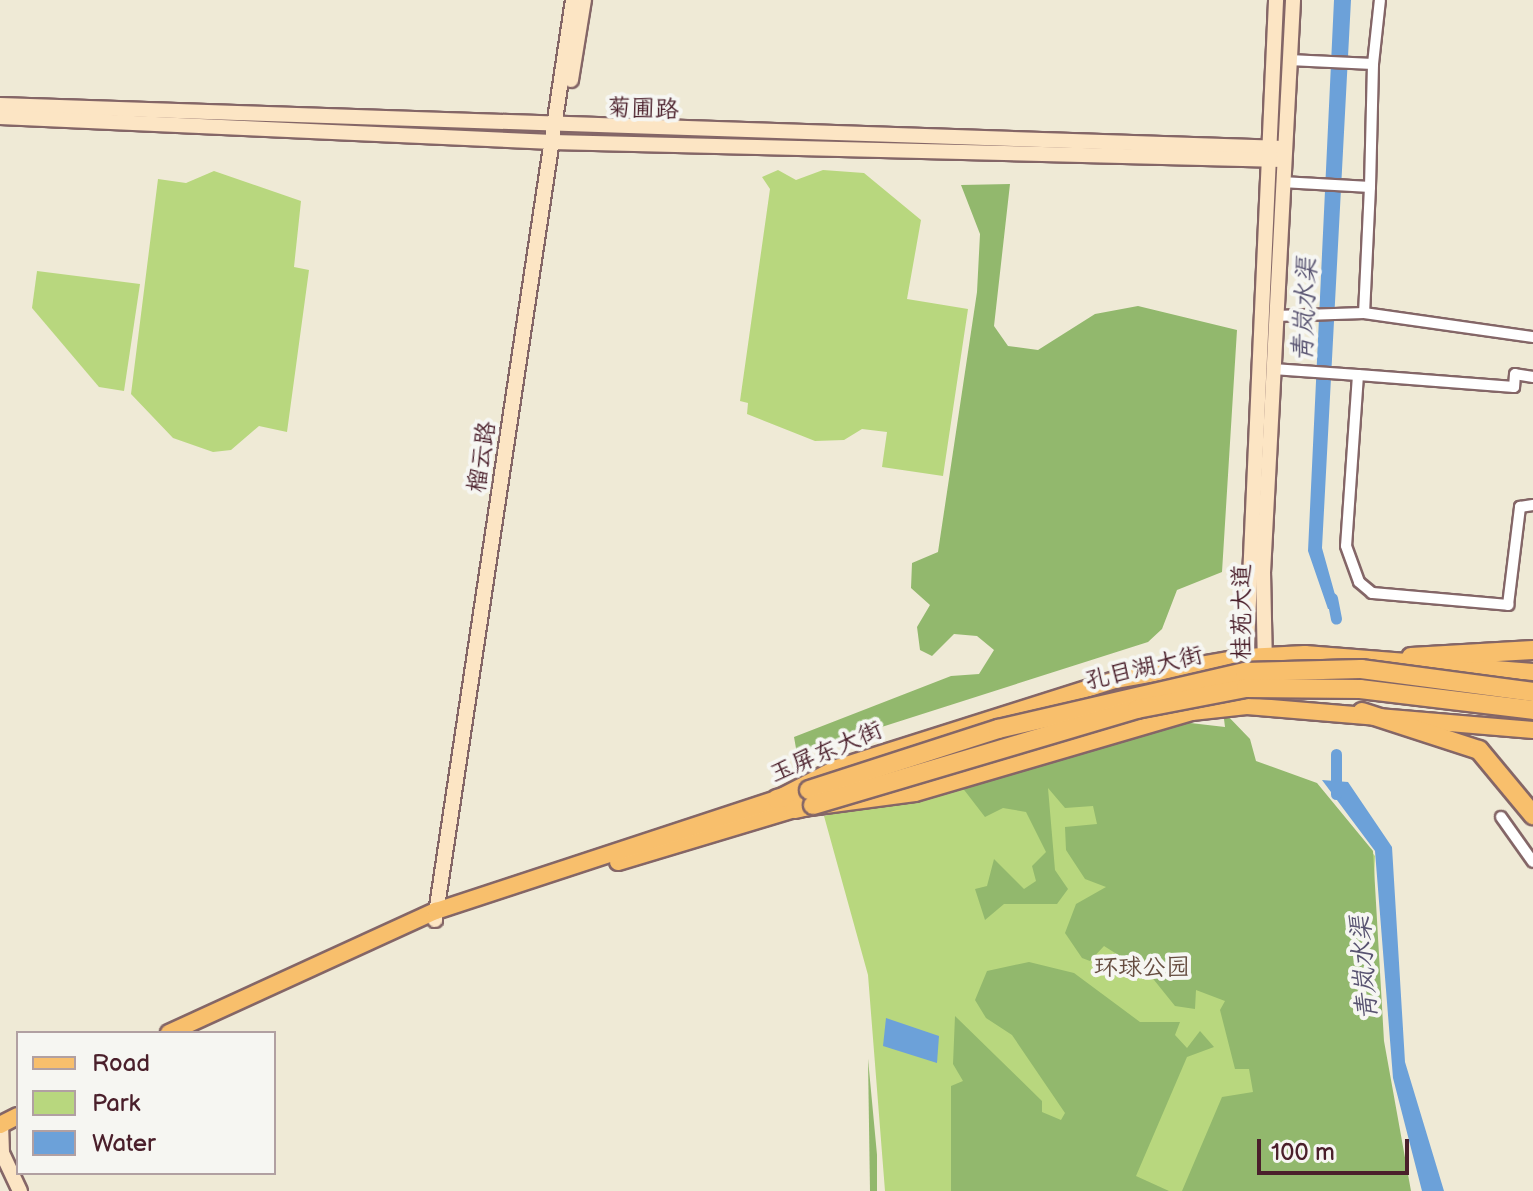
<!DOCTYPE html>
<meta charset="utf-8">
<style>
body{margin:0}
#map{position:relative;width:1533px;height:1191px;overflow:hidden;background:#efead6;font-family:"Balsamiq Sans","LXGW WenKai TC",sans-serif}
div>[style]{position:absolute}
[style*='--x']{left:calc(var(--x)*1px);top:calc(var(--y)*1px);width:calc(var(--w)*1px);rotate:calc(var(--a)*1deg)}
.green>*{inset:0;background:#b8d77e}
.forest>*{inset:0;background:#92b86d}
.water>*{inset:0;background:#6ca1d9}
.canal>*{height:11px;margin:-5.5px;padding:0 5.5px;transform-origin:5.5px;border-radius:5.5px;background:#6ca1d9}
.roads{filter:drop-shadow(2px 0 #846667) drop-shadow(-2px 0 #846667) drop-shadow(0 2px #846667) drop-shadow(0 -2px #846667)}
.street>*{height:10px;margin:-5px;padding:0 5px;transform-origin:5px;border-radius:5px;background:#fff}
.secondary>*{height:14px;margin:-7px;padding:0 7px;transform-origin:7px;border-radius:7px;background:#fce5c4}
.primary>*{height:16px;margin:-8px;padding:0 8px;transform-origin:8px;border-radius:8px;background:#f8bf6c}
.highway>*{height:18px;margin:-9px;padding:0 9px;transform-origin:9px;border-radius:9px;background:#f8bf6c}
.bridges{filter:drop-shadow(2px 0 #846667) drop-shadow(-2px 0 #846667) drop-shadow(0 2px #846667) drop-shadow(0 -2px #846667)}
.highway-bridge>*{height:18px;margin:-9px;padding:0 9px;transform-origin:9px;border-radius:9px;background:#f8bf6c}
span{translate:-50% -50%;white-space:nowrap;text-align:center;line-height:1.15;-webkit-text-stroke:8px #f6f6f2;paint-order:stroke}
.street-label{font-size:24px;color:#4a1f2b}
.park-label{font-size:24px;color:#664d40}
.water-label{font-size:26px;color:#585371;font-style:italic}
.legend{position:absolute;left:16px;top:1031px;width:260px;height:144px;box-sizing:border-box;background:#f6f6f2;border:2px solid #b1a0a2;margin:0;padding:10px 14px;list-style:none;font-size:24px;color:#4a1f2b}
.legend li{display:flex;align-items:center;gap:16px;height:40px}
.legend b{width:40px;border:2px solid #b1a0a2}
.scale{position:absolute;left:1257px;top:1139px;width:152px;height:36px;box-sizing:border-box;border:4px solid #4a1f2b;border-top:0;padding-left:10px;font-size:24px;line-height:28px;white-space:nowrap;color:#4a1f2b;-webkit-text-stroke:6px #f6f6f2;paint-order:stroke}
</style>
<div id="map">
<div class="green">
<div style="clip-path:polygon(778px 170px,796px 180px,823px 170px,864px 173px,921px 220px,907px 299px,968px 309px,943px 476px,882px 467px,887px 432px,862px 429px,844px 440px,815px 441px,747px 414px,748px 403px,740px 401px,770px 189px,762px 177px)"></div>
<div style="clip-path:polygon(214px 171px,301px 201px,294px 267px,309px 270px,287px 432px,259px 426px,231px 450px,213px 452px,173px 438px,131px 394px,158px 179px,186px 183px)"></div>
<div style="clip-path:polygon(37px 271px,140px 284px,124px 391px,99px 387px,32px 308px)"></div>
<div style="clip-path:polygon(1143px 736px,1323px 795px,1375px 856px,1371px 960px,1395px 1191px,885px 1191px,868px 975px,824px 816px)"></div>
</div>
<div class="forest">
<div style="clip-path:polygon(1010px 184px,994px 326px,1008px 346px,1038px 350px,1095px 314px,1138px 306px,1237px 330px,1222px 572px,1177px 590px,1162px 629px,1148px 642px,797px 754px,794px 737px,951px 676px,979px 674px,994px 650px,977px 636px,954px 634px,932px 656px,920px 650px,917px 627px,930px 605px,911px 588px,912px 563px,938px 552px,977px 292px,980px 234px,961px 185px)"></div>
<div style="clip-path:polygon(1223px 711px,1250px 739px,1256px 761px,1317px 783px,1373px 851px,1384px 1041px,1411px 1191px,1182px 1191px,1222px 1097px,1253px 1092px,1249px 1069px,1235px 1069px,1220px 1010px,1225px 1001px,1196px 990px,1195px 1009px,1175px 1006px,1150px 975px,1104px 946px,1090px 961px,1082px 958px,1065px 933px,1076px 904px,1106px 887px,1085px 879px,1066px 850px,1065px 827px,1097px 824px,1093px 806px,1065px 808px,1048px 788px,1055px 870px,1068px 889px,1057px 904px,1004px 904px,985px 920px,975px 889px,987px 886px,994px 859px,1024px 889px,1036px 881px,1032px 866px,1046px 852px,1026px 812px,1003px 808px,985px 817px,958px 782px,1173px 721px,1225px 727px)"></div>
<div style="clip-path:polygon(1029px 962px,1074px 973px,1140px 1022px,1180px 1022px,1175px 1035px,1187px 1048px,1200px 1031px,1214px 1047px,1187px 1057px,1136px 1176px,1169px 1191px,951px 1191px,951px 1086px,963px 1081px,953px 1064px,955px 1016px,1042px 1101px,1042px 1112px,1061px 1120px,1065px 1113px,1012px 1035px,986px 1018px,975px 1000px,987px 971px)"></div>
<div style="clip-path:polygon(868px 1059px,877px 1155px,877px 1191px,870px 1191px)"></div>
</div>
<div class="water">
<div style="clip-path:polygon(1334px 0,1351px 0,1322px 548px,1339px 609px,1328px 609px,1308px 551px)"></div>
<div style="clip-path:polygon(1322px 780px,1348px 782px,1392px 847px,1405px 1062px,1444px 1191px,1422px 1191px,1393px 1078px,1375px 851px)"></div>
<div style="clip-path:polygon(886px 1018px,939px 1036px,937px 1063px,883px 1046px)"></div>
</div>
<div class="canal">
<div style="--x:1332;--y:598;--w:21;--a:79"></div>
<div style="--x:1336;--y:754;--w:40;--a:90"></div>
</div>
<div class="roads">
<div class="street">
<div style="--x:1289;--y:60;--w:84;--a:2.7"></div>
<div style="--x:1373;--y:64;--w:64;--a:-83.8"></div>
<div style="--x:1282;--y:182;--w:88;--a:3.3"></div>
<div style="--x:1370;--y:187;--w:126;--a:92.7"></div>
<div style="--x:1370;--y:187;--w:123;--a:-88.6"></div>
<div style="--x:1275;--y:316;--w:89;--a:-1.9"></div>
<div style="--x:1364;--y:313;--w:171;--a:8.1"></div>
<div style="--x:1273;--y:369;--w:85;--a:4"></div>
<div style="--x:1533;--y:377;--w:18;--a:-171"></div>
<div style="--x:1515;--y:374;--w:13;--a:94"></div>
<div style="--x:1514;--y:387;--w:156;--a:-175.6"></div>
<div style="--x:1358;--y:375;--w:171;--a:94"></div>
<div style="--x:1346;--y:546;--w:38;--a:70"></div>
<div style="--x:1359;--y:582;--w:17;--a:40"></div>
<div style="--x:1372;--y:593;--w:137;--a:5"></div>
<div style="--x:1508;--y:605;--w:99;--a:-83"></div>
<div style="--x:1520;--y:507;--w:13;--a:-9"></div>
<div style="--x:1501;--y:817;--w:55;--a:54.6"></div>
</div>
<div class="secondary">
<div style="--x:571;--y:80;--w:81;--a:-80.8"></div>
<div style="--x:0;--y:105;--w:1285;--a:1.92"></div>
<div style="--x:0;--y:117;--w:553;--a:2.59"></div>
<div style="--x:552;--y:142;--w:731;--a:1.41"></div>
<div style="--x:1246;--y:667;--w:668;--a:-87.42"></div>
<div style="--x:1265;--y:667;--w:94;--a:-91.2"></div>
<div style="--x:1263;--y:573;--w:574;--a:-87"></div>
<div style="--x:435;--y:920;--w:930;--a:-81.47"></div>
<div style="--x:1;--y:1124;--w:29;--a:88"></div>
<div style="--x:2;--y:1153;--w:42;--a:64.7"></div>
</div>
<div class="primary">
<div style="--x:618;--y:862;--w:185;--a:-16.7"></div>
<div style="--x:795;--y:809;--w:121;--a:-7.6"></div>
<div style="--x:915;--y:793;--w:289;--a:-16.3"></div>
<div style="--x:1192;--y:712;--w:55;--a:-6.2"></div>
<div style="--x:1247;--y:706;--w:287;--a:4.8"></div>
<div style="--x:169;--y:1033;--w:294;--a:-24.6"></div>
<div style="--x:436;--y:911;--w:359;--a:-18.2"></div>
<div style="--x:777;--y:799;--w:68;--a:-27.3"></div>
<div style="--x:837;--y:768;--w:292;--a:-17.6"></div>
<div style="--x:1115;--y:680;--w:132;--a:-10"></div>
<div style="--x:1245;--y:657;--w:60;--a:-2.9"></div>
<div style="--x:1305;--y:654;--w:229;--a:4.5"></div>
<div style="--x:0;--y:1125;--w:20;--a:-27"></div>
</div>
<div class="highway">
<div style="--x:1411;--y:657;--w:122;--a:-3.3"></div>
<div style="--x:1362;--y:712;--w:123;--a:18"></div>
<div style="--x:1479;--y:750;--w:85;--a:50.3"></div>
<div style="--x:777;--y:799;--w:33;--a:-16"></div>
<div style="--x:795;--y:809;--w:18;--a:-13"></div>
</div>
</div>
<div class="bridges">
<div class="highway-bridge">
<div style="--x:809;--y:790;--w:199;--a:-17.9"></div>
<div style="--x:998;--y:729;--w:253;--a:-13"></div>
<div style="--x:1245;--y:672;--w:116;--a:-1.5"></div>
<div style="--x:1361;--y:669;--w:174;--a:7.6"></div>
<div style="--x:813;--y:805;--w:338;--a:-16.5"></div>
<div style="--x:1137;--y:709;--w:111;--a:-10.9"></div>
<div style="--x:1246;--y:688;--w:114;--a:0.5"></div>
<div style="--x:1360;--y:689;--w:174;--a:6.9"></div>
</div>
</div>
<div class="street-label">
<span style="left:643px;top:109px;rotate:2deg">菊圃路</span>
<span style="left:482px;top:457px;rotate:-81deg">榴云路</span>
<span style="left:1242px;top:612px;rotate:-90deg">桂苑大道</span>
<span style="left:1144px;top:668px;rotate:-13deg">孔目湖大街</span>
<span style="left:826px;top:752px;rotate:-23deg">玉屏东大街</span>
</div>
<div class="park-label">
<span style="left:1142px;top:968px">环球公园</span>
</div>
<div class="water-label">
<span style="left:1306px;top:310px;rotate:-87deg">青岚水渠</span>
<span style="left:1365px;top:968px;rotate:-94deg">青岚水渠</span>
</div>
<ul class="legend">
<li><b style="height:10px;background:#f8bf6c"></b>Road</li>
<li><b style="height:22px;background:#b8d77e"></b>Park</li>
<li><b style="height:22px;background:#6ca1d9"></b>Water</li>
</ul>
<div class="scale">100 m</div>
</div>
